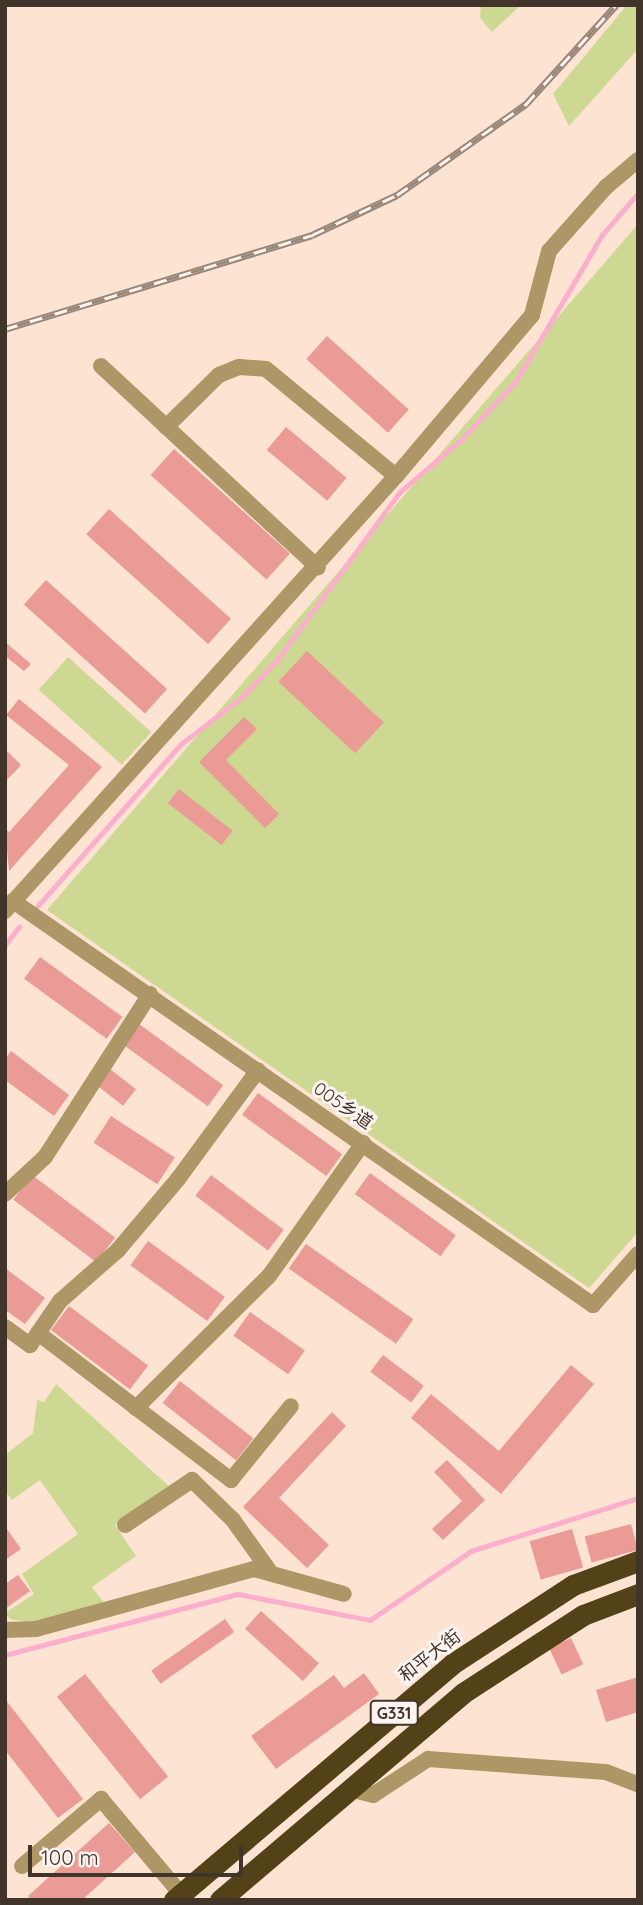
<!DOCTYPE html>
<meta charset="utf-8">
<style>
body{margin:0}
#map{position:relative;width:643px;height:1905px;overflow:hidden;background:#fde3d2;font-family:Quicksand,"Noto Sans SC",sans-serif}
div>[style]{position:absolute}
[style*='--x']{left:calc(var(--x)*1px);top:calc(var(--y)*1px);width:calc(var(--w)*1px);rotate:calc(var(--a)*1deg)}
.green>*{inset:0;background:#cdd892;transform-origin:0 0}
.stream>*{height:4.5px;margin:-2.25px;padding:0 2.25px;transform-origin:2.25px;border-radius:2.25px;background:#fbafcd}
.building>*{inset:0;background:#ea9b95;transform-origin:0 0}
.minor>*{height:16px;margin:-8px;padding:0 8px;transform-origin:8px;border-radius:8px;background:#ae9767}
.highway>*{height:21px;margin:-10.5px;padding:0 10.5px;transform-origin:10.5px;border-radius:10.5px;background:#534118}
.rail>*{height:7px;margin-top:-3.5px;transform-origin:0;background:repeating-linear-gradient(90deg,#fbf4f0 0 13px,#99877a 0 26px);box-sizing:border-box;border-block:2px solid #99877a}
span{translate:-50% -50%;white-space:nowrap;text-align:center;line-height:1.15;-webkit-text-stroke:6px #fbf4f0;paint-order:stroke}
.shield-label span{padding:2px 5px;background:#fbf4f0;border:2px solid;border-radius:5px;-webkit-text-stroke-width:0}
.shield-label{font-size:16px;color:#40342b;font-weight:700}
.street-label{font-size:18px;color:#40342b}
.frame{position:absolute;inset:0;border:7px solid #40342b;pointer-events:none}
.scale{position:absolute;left:28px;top:1845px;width:215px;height:32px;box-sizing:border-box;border:4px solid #40342b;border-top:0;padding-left:9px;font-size:21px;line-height:24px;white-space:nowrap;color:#40342b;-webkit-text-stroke:5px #fbf4f0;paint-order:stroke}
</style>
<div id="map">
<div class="green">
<div style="clip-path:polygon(481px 5px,521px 5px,492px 32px,480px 18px)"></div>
<div style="clip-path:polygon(627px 5px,638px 5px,638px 49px,569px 126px,553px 94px)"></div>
<div style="clip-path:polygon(638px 224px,638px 1232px,589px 1288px,47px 910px)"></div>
<div style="left:68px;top:657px;width:112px;height:44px;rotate:42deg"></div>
<div style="clip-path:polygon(56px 1384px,171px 1488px,115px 1525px,136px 1556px,92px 1587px,105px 1604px,34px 1623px,10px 1619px,5px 1613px,34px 1594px,22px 1574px,78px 1534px,40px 1480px,12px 1500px,5px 1491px,5px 1455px,33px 1433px,37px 1400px,44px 1402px)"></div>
</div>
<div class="stream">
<div style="--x:35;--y:909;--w:220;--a:-48.5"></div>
<div style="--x:181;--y:744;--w:76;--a:-37.5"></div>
<div style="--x:241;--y:698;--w:54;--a:-46.5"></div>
<div style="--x:278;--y:659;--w:207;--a:-53.9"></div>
<div style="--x:400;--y:492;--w:83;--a:-40.6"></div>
<div style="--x:463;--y:438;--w:78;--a:-47.1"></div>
<div style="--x:516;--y:381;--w:169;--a:-59.5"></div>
<div style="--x:602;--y:235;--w:55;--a:-49.4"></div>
<div style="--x:5;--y:945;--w:23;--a:-52"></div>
<div style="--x:5;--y:1655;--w:241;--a:-14.7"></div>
<div style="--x:238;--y:1594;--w:135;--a:11.1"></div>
<div style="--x:370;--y:1620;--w:122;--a:-34.3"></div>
<div style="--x:471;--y:1551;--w:175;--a:-17.6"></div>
</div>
<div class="building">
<div style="left:327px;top:336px;width:110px;height:31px;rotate:42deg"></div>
<div style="left:286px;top:427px;width:79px;height:30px;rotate:40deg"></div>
<div style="left:174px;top:449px;width:156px;height:35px;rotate:42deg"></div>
<div style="left:109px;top:509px;width:164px;height:34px;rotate:42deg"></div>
<div style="left:46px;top:580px;width:163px;height:33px;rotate:42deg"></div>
<div style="clip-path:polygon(5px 642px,31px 664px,24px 671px,5px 656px)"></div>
<div style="left:307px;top:651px;width:105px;height:42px;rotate:43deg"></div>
<div style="clip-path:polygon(19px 699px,102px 767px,9px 871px,5px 829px,9px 832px,69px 765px,6px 715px)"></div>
<div style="clip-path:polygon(244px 717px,257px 729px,226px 760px,279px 814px,265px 828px,199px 762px)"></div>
<div style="clip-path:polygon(5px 749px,21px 765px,5px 782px)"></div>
<div style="left:179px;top:789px;width:68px;height:18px;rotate:38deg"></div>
<div style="left:40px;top:957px;width:102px;height:27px;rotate:36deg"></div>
<div style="left:139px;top:1024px;width:104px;height:26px;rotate:36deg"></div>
<div style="clip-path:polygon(11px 1051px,69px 1095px,54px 1116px,5px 1080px,5px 1059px)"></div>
<div style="left:110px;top:1069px;width:33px;height:21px;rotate:38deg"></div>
<div style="left:258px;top:1093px;width:104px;height:27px;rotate:36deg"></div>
<div style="left:111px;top:1116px;width:76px;height:32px;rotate:33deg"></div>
<div style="left:370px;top:1173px;width:106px;height:26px;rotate:36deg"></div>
<div style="left:32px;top:1175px;width:104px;height:31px;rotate:37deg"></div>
<div style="left:211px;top:1175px;width:91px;height:26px;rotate:37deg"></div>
<div style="left:148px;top:1241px;width:95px;height:30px;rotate:36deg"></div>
<div style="left:306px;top:1244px;width:131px;height:30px;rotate:35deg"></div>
<div style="clip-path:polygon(5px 1268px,45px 1298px,25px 1324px,5px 1310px)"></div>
<div style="left:69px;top:1306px;width:99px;height:30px;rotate:37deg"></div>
<div style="left:250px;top:1312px;width:67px;height:29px;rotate:35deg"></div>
<div style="left:383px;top:1355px;width:51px;height:21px;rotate:37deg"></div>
<div style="clip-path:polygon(571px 1365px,594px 1384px,501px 1494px,411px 1418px,431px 1394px,499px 1451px)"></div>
<div style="left:180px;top:1381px;width:93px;height:28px;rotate:38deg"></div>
<div style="clip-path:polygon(332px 1412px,346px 1426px,279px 1498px,329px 1545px,307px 1568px,243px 1507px)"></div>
<div style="clip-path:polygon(447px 1460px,485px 1500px,443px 1540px,432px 1529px,462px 1501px,434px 1472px)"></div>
<div style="left:631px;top:1524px;width:27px;height:48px;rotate:75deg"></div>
<div style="clip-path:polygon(5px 1526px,21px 1549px,5px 1560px)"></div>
<div style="left:572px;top:1529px;width:40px;height:44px;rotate:74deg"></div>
<div style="clip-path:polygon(18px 1575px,30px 1591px,5px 1609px,5px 1584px)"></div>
<div style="left:261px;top:1611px;width:78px;height:24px;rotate:42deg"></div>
<div style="left:225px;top:1619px;width:16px;height:90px;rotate:55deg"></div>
<div style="left:571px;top:1638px;width:29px;height:24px;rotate:65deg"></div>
<div style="clip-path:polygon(364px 1673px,379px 1694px,276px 1769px,251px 1736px,334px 1675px,344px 1688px)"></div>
<div style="left:85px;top:1674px;width:132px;height:36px;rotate:51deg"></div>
<div style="clip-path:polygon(638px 1677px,638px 1712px,606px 1722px,596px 1690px)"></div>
<div style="clip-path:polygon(5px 1699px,83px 1799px,58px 1818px,5px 1750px)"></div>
<div style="clip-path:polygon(109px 1823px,135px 1852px,82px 1900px,31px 1900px,28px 1896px)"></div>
</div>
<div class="minor">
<div style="--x:101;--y:366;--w:296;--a:42.9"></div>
<div style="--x:166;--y:427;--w:74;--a:-44.5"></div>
<div style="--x:219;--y:375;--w:22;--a:-22"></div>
<div style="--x:239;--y:367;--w:27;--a:4"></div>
<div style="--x:266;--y:369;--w:168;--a:39.5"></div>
<div style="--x:13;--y:901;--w:707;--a:34.86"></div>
<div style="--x:593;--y:1305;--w:68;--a:-48.6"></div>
<div style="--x:5;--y:911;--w:585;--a:-48.05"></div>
<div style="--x:396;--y:476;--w:211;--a:-49.8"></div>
<div style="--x:532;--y:315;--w:66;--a:-75.1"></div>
<div style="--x:549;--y:251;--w:86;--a:-48.3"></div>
<div style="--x:606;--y:187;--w:42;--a:-40.2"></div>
<div style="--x:5;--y:1194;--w:54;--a:-42.8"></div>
<div style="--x:45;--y:1157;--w:194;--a:-57.2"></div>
<div style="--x:5;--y:1327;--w:31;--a:36"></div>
<div style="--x:30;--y:1345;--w:53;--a:-55.7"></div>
<div style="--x:60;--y:1301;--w:77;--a:-41.3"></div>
<div style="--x:118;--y:1250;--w:93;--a:-49.8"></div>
<div style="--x:178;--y:1179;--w:135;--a:-53.7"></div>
<div style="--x:38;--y:1333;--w:243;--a:37.3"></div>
<div style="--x:231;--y:1480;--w:95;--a:-51"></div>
<div style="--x:136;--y:1408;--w:187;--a:-44.8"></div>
<div style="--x:269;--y:1276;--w:163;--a:-54.7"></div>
<div style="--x:125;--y:1525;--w:81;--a:-33.9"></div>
<div style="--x:192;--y:1480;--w:57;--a:44.3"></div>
<div style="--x:233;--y:1520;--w:65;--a:54.4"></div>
<div style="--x:5;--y:1630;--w:31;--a:-2"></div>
<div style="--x:36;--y:1629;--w:226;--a:-15.4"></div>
<div style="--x:254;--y:1569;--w:93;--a:15.5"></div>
<div style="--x:349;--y:1789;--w:25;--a:14"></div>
<div style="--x:373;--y:1795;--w:66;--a:-33.2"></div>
<div style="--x:428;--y:1759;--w:178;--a:4.2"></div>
<div style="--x:606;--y:1772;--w:34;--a:21"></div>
<div style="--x:22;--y:1866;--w:104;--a:-40.3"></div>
<div style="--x:101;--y:1799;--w:124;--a:49.9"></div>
</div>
<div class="highway">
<div style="--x:174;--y:1900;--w:365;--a:-40.3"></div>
<div style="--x:452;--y:1664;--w:145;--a:-33.1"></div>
<div style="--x:573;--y:1585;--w:69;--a:-20.3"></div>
<div style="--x:220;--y:1900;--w:319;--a:-40.4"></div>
<div style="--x:463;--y:1693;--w:143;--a:-33"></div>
<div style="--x:583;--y:1615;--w:59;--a:-20.9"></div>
</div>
<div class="rail">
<div style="--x:5;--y:329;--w:321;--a:-17"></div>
<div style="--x:312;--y:235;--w:94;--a:-25.2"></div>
<div style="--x:397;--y:195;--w:158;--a:-35.2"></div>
<div style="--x:526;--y:104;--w:134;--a:-47.7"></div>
</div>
<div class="shield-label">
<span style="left:394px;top:1713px">G331</span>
</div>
<div class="street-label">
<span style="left:343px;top:1106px;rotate:35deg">005乡道</span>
<span style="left:430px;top:1656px;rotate:-38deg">和平大街</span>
</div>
<div class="frame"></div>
<div class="scale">100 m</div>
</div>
